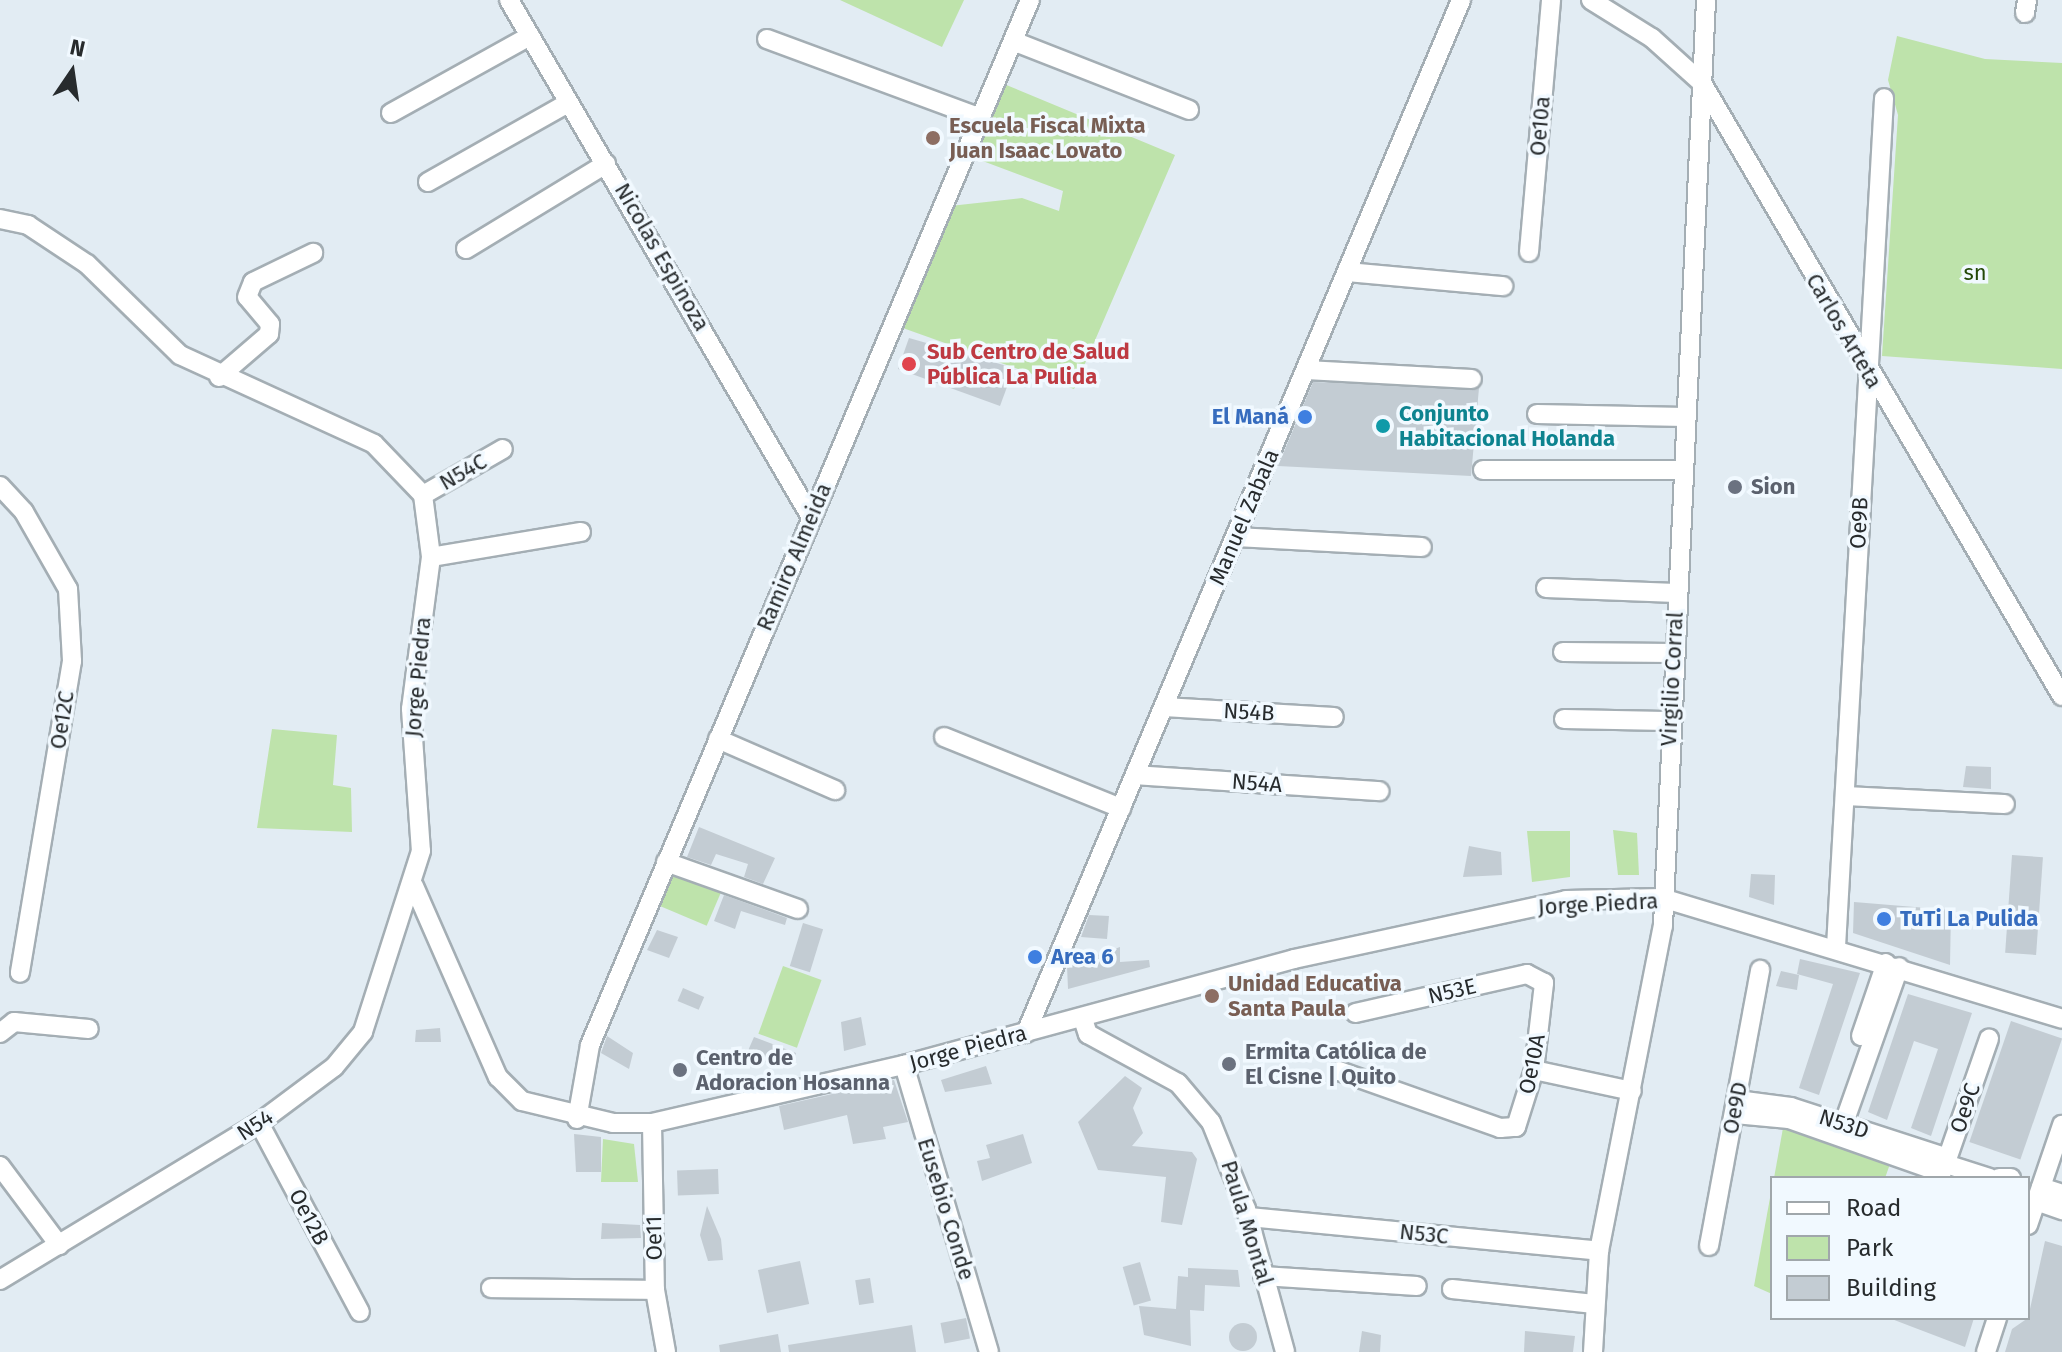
<!DOCTYPE html>
<meta charset="utf-8">
<style>
body{margin:0}
#map{position:relative;width:2062px;height:1352px;overflow:hidden;background:#e2ecf3;font-family:"Fira Sans",sans-serif}
div>[style]{position:absolute}
[style*='--x']{left:calc(var(--x)*1px);top:calc(var(--y)*1px);width:calc(var(--w)*1px);rotate:calc(var(--a)*1deg)}
.green>*{inset:0;background:#bee3ab;transform-origin:0 0}
.building>*{inset:0;background:#c3ccd3;transform-origin:0 0}
.round{border-radius:50%}
.roads{filter:drop-shadow(2px 0 #a4aeb4) drop-shadow(-2px 0 #a4aeb4) drop-shadow(0 2px #a4aeb4) drop-shadow(0 -2px #a4aeb4)}
.street>*{height:18px;margin:-9px;padding:0 9px;transform-origin:9px;border-radius:9px;background:#fff}
.dots>*{width:22px;height:22px;translate:-50% -50%;box-sizing:border-box;border:4px solid #f1f9ff;border-radius:50%}
span{translate:-50% -50%;white-space:nowrap;text-align:center;line-height:1.15;-webkit-text-stroke:7px #f1f9ff;paint-order:stroke}
.education-label{font-size:22px;color:#785e54;font-weight:700}
.left{translate:0 -50%;text-align:left}
.street-label{font-size:22px;color:#272b2d}
.park-label{font-size:22px;color:#244907}
.health-label{font-size:22px;color:#be3a42;font-weight:700}
.culture-label{font-size:22px;color:#0d838f;font-weight:700}
.shop-label{font-size:22px;color:#366cbe;font-weight:700}
.right{translate:-100% -50%;text-align:right}
.worship-label{font-size:22px;color:#5b616d;font-weight:700}
.legend{position:absolute;left:1770px;top:1176px;width:260px;height:144px;box-sizing:border-box;background:#f1f9ff;border:2px solid #a0a7ab;margin:0;padding:10px 14px;list-style:none;font-size:24px;color:#272b2d}
.legend li{display:flex;align-items:center;gap:16px;height:40px}
.legend b{width:40px;border:2px solid #a0a7ab}
.north{position:absolute;left:32px;top:32px;width:80px;height:80px;-webkit-text-stroke:6px #f1f9ff;paint-order:stroke;rotate:13deg;font-size:22px;font-weight:700;line-height:32px;text-align:center;color:#272b2d}
.north::after{content:'';display:block;margin:auto;width:28px;height:36px;background:#272b2d;clip-path:polygon(50% 0,100% 100%,50% 72%,0 100%)}
</style>
<div id="map">
<div class="green">
<div style="clip-path:polygon(840px 0,964px 0,942px 47px)"></div>
<div style="clip-path:polygon(1897px 36px,1985px 59px,2062px 63px,2062px 369px,1882px 356px,1898px 115px,1888px 80px)"></div>
<div style="clip-path:polygon(1004px 84px,1175px 155px,1074px 389px,900px 327px,950px 206px,1022px 198px,1059px 211px,1063px 191px,972px 157px)"></div>
<div style="clip-path:polygon(272px 729px,337px 735px,333px 785px,351px 788px,352px 832px,257px 828px)"></div>
<div style="clip-path:polygon(1613px 830px,1637px 833px,1639px 875px,1618px 875px)"></div>
<div style="clip-path:polygon(1527px 831px,1570px 831px,1570px 877px,1532px 882px)"></div>
<div style="left:670px;top:869px;width:56px;height:38px;rotate:23deg"></div>
<div style="left:783px;top:966px;width:41px;height:72px;rotate:20deg"></div>
<div style="clip-path:polygon(1783px 1128px,1890px 1164px,1885px 1178px,1774px 1178px)"></div>
<div style="clip-path:polygon(603px 1139px,634px 1144px,638px 1182px,601px 1182px)"></div>
<div style="clip-path:polygon(1772px 1187px,1772px 1294px,1754px 1286px)"></div>
</div>
<div class="building">
<div style="clip-path:polygon(909px 338px,1014px 368px,1000px 406px,898px 369px)"></div>
<div style="clip-path:polygon(1313px 382px,1479px 388px,1471px 476px,1278px 466px)"></div>
<div style="clip-path:polygon(1966px 766px,1991px 767px,1991px 789px,1963px 787px)"></div>
<div style="clip-path:polygon(699px 827px,775px 858px,763px 884px,744px 877px,748px 864px,716px 854px,711px 865px,687px 857px)"></div>
<div style="clip-path:polygon(1469px 846px,1501px 852px,1502px 875px,1463px 877px)"></div>
<div style="left:2012px;top:855px;width:31px;height:98px;rotate:4deg"></div>
<div style="clip-path:polygon(1751px 874px,1775px 875px,1774px 905px,1749px 897px)"></div>
<div style="clip-path:polygon(724px 895px,787px 918px,785px 925px,741px 911px,735px 929px,714px 921px)"></div>
<div style="clip-path:polygon(1854px 902px,1951px 910px,1950px 965px,1853px 933px)"></div>
<div style="clip-path:polygon(1089px 915px,1109px 916px,1107px 939px,1081px 937px)"></div>
<div style="left:803px;top:923px;width:21px;height:45px;rotate:17deg"></div>
<div style="clip-path:polygon(657px 930px,678px 937px,669px 958px,647px 950px)"></div>
<div style="clip-path:polygon(1120px 947px,1120px 962px,1149px 960px,1150px 967px,1068px 989px,1067px 966px)"></div>
<div style="clip-path:polygon(1800px 959px,1860px 973px,1819px 1095px,1799px 1088px,1833px 984px,1797px 974px)"></div>
<div style="clip-path:polygon(1781px 971px,1799px 975px,1797px 990px,1776px 986px)"></div>
<div style="left:683px;top:988px;width:23px;height:14px;rotate:23deg"></div>
<div style="clip-path:polygon(1908px 994px,1972px 1013px,1931px 1136px,1911px 1128px,1938px 1049px,1914px 1041px,1887px 1120px,1868px 1112px)"></div>
<div style="clip-path:polygon(861px 1017px,866px 1045px,844px 1051px,841px 1022px)"></div>
<div style="left:2011px;top:1021px;width:54px;height:128px;rotate:19deg"></div>
<div style="clip-path:polygon(440px 1028px,441px 1042px,415px 1042px,416px 1030px)"></div>
<div style="clip-path:polygon(607px 1036px,633px 1053px,629px 1069px,601px 1053px)"></div>
<div style="clip-path:polygon(754px 1037px,796px 1053px,792px 1065px,744px 1060px)"></div>
<div style="clip-path:polygon(986px 1066px,992px 1084px,945px 1092px,941px 1080px)"></div>
<div style="clip-path:polygon(1125px 1076px,1142px 1088px,1133px 1108px,1143px 1133px,1132px 1146px,1192px 1152px,1197px 1159px,1182px 1225px,1161px 1222px,1166px 1177px,1098px 1170px,1078px 1122px)"></div>
<div style="clip-path:polygon(894px 1080px,908px 1122px,883px 1127px,886px 1139px,853px 1144px,847px 1115px,784px 1130px,779px 1106px)"></div>
<div style="clip-path:polygon(574px 1134px,601px 1137px,601px 1172px,576px 1172px)"></div>
<div style="clip-path:polygon(1023px 1134px,1032px 1163px,982px 1181px,977px 1161px,990px 1158px,986px 1145px)"></div>
<div style="left:718px;top:1169px;width:25px;height:41px;rotate:88deg"></div>
<div style="clip-path:polygon(707px 1206px,721px 1239px,723px 1260px,708px 1261px,700px 1235px)"></div>
<div style="clip-path:polygon(602px 1223px,640px 1225px,641px 1238px,601px 1239px)"></div>
<div style="clip-path:polygon(2045px 1241px,2062px 1246px,2062px 1352px,2005px 1352px,2012px 1329px,2028px 1318px)"></div>
<div style="left:800px;top:1261px;width:44px;height:43px;rotate:78deg"></div>
<div style="left:1140px;top:1262px;width:40px;height:18px;rotate:74deg"></div>
<div style="clip-path:polygon(1188px 1268px,1238px 1270px,1240px 1287px,1205px 1285px,1204px 1311px,1190px 1310px,1191px 1346px,1144px 1335px,1139px 1306px,1176px 1309px,1178px 1276px,1188px 1277px)"></div>
<div style="left:870px;top:1278px;width:25px;height:15px;rotate:81deg"></div>
<div style="left:966px;top:1318px;width:21px;height:26px;rotate:79deg"></div>
<div style="clip-path:polygon(1889px 1318px,1974px 1318px,1965px 1347px)"></div>
<div class="round" style="left:1229px;top:1323px;width:28px;height:28px"></div>
<div style="clip-path:polygon(912px 1325px,916px 1352px,789px 1352px,788px 1345px)"></div>
<div style="clip-path:polygon(1362px 1331px,1381px 1335px,1380px 1352px,1359px 1352px)"></div>
<div style="clip-path:polygon(1525px 1331px,1575px 1336px,1573px 1352px,1524px 1352px)"></div>
<div style="clip-path:polygon(778px 1334px,781px 1352px,720px 1352px,719px 1345px)"></div>
</div>
<div class="roads">
<div class="street">
<div style="--x:509;--y:0;--w:599;--a:59.71"></div>
<div style="--x:1591;--y:0;--w:72;--a:31.9"></div>
<div style="--x:1652;--y:38;--w:67;--a:42"></div>
<div style="--x:1702;--y:83;--w:711;--a:59.58"></div>
<div style="--x:2025;--y:13;--w:13;--a:-81"></div>
<div style="--x:767;--y:39;--w:225;--a:20.3"></div>
<div style="--x:1013;--y:41;--w:189;--a:21.4"></div>
<div style="--x:391;--y:113;--w:159;--a:-29"></div>
<div style="--x:428;--y:182;--w:161;--a:-29.4"></div>
<div style="--x:0;--y:219;--w:29;--a:12"></div>
<div style="--x:28;--y:225;--w:71;--a:33.5"></div>
<div style="--x:87;--y:264;--w:130;--a:44.4"></div>
<div style="--x:180;--y:355;--w:213;--a:24.6"></div>
<div style="--x:374;--y:444;--w:71;--a:46.1"></div>
<div style="--x:423;--y:495;--w:63;--a:82.6"></div>
<div style="--x:431;--y:557;--w:153;--a:97.5"></div>
<div style="--x:411;--y:709;--w:142;--a:86"></div>
<div style="--x:421;--y:851;--w:190;--a:107.8"></div>
<div style="--x:363;--y:1032;--w:45;--a:129.6"></div>
<div style="--x:334;--y:1067;--w:94;--a:143.3"></div>
<div style="--x:259;--y:1123;--w:303;--a:148.8"></div>
<div style="--x:466;--y:249;--w:164;--a:-31.3"></div>
<div style="--x:1529;--y:252;--w:253;--a:-85"></div>
<div style="--x:1348;--y:272;--w:156;--a:5.2"></div>
<div style="--x:1306;--y:370;--w:166;--a:3.1"></div>
<div style="--x:219;--y:377;--w:66;--a:-40.7"></div>
<div style="--x:269;--y:334;--w:10;--a:-84"></div>
<div style="--x:270;--y:324;--w:35;--a:-130"></div>
<div style="--x:247;--y:297;--w:16;--a:-68"></div>
<div style="--x:253;--y:282;--w:67;--a:-25.8"></div>
<div style="--x:1537;--y:414;--w:148;--a:1.2"></div>
<div style="--x:1483;--y:470;--w:200;--a:0"></div>
<div style="--x:0;--y:486;--w:35;--a:47"></div>
<div style="--x:24;--y:512;--w:89;--a:60.3"></div>
<div style="--x:68;--y:589;--w:72;--a:86.8"></div>
<div style="--x:72;--y:661;--w:316;--a:99.5"></div>
<div style="--x:423;--y:495;--w:92;--a:-29.9"></div>
<div style="--x:1236;--y:537;--w:186;--a:3.1"></div>
<div style="--x:431;--y:557;--w:152;--a:-9.5"></div>
<div style="--x:1546;--y:588;--w:130;--a:2.2"></div>
<div style="--x:1563;--y:652;--w:110;--a:0.5"></div>
<div style="--x:1164;--y:707;--w:170;--a:3.4"></div>
<div style="--x:1564;--y:719;--w:107;--a:1.1"></div>
<div style="--x:944;--y:737;--w:191;--a:21.9"></div>
<div style="--x:718;--y:739;--w:128;--a:23.6"></div>
<div style="--x:1135;--y:775;--w:245;--a:3.8"></div>
<div style="--x:1845;--y:796;--w:160;--a:2.9"></div>
<div style="--x:666;--y:862;--w:140;--a:19.6"></div>
<div style="--x:414;--y:886;--w:209;--a:66.3"></div>
<div style="--x:498;--y:1077;--w:34;--a:45"></div>
<div style="--x:522;--y:1101;--w:94;--a:13.6"></div>
<div style="--x:613;--y:1123;--w:39;--a:0"></div>
<div style="--x:652;--y:1123;--w:259;--a:-13"></div>
<div style="--x:904;--y:1065;--w:404;--a:-15.2"></div>
<div style="--x:1294;--y:959;--w:278;--a:-12.2"></div>
<div style="--x:1566;--y:900;--w:96;--a:-1.2"></div>
<div style="--x:1662;--y:898;--w:418;--a:16.8"></div>
<div style="--x:1836;--y:947;--w:850;--a:-86.76"></div>
<div style="--x:1083;--y:1019;--w:16;--a:72"></div>
<div style="--x:1088;--y:1034;--w:102;--a:28.6"></div>
<div style="--x:1178;--y:1083;--w:51;--a:49.8"></div>
<div style="--x:1211;--y:1122;--w:94;--a:68.1"></div>
<div style="--x:1246;--y:1209;--w:148;--a:74.7"></div>
<div style="--x:0;--y:1033;--w:18;--a:-38"></div>
<div style="--x:14;--y:1022;--w:75;--a:5.3"></div>
<div style="--x:1026;--y:1033;--w:1121;--a:-67.16"></div>
<div style="--x:1861;--y:1036;--w:77;--a:-71.1"></div>
<div style="--x:904;--y:1065;--w:299;--a:73.5"></div>
<div style="--x:1534;--y:1070;--w:100;--a:12.1"></div>
<div style="--x:1339;--y:1071;--w:171;--a:19.5"></div>
<div style="--x:1500;--y:1128;--w:16;--a:-4"></div>
<div style="--x:1516;--y:1127;--w:60;--a:-72.5"></div>
<div style="--x:1534;--y:1070;--w:88;--a:-83.4"></div>
<div style="--x:1544;--y:983;--w:19;--a:-152"></div>
<div style="--x:1527;--y:974;--w:176;--a:167.2"></div>
<div style="--x:1737;--y:1100;--w:54;--a:7.4"></div>
<div style="--x:1791;--y:1107;--w:165;--a:18"></div>
<div style="--x:1735;--y:1114;--w:54;--a:5.3"></div>
<div style="--x:1789;--y:1119;--w:162;--a:19.4"></div>
<div style="--x:577;--y:1119;--w:75;--a:-80"></div>
<div style="--x:590;--y:1045;--w:1134;--a:-67.17"></div>
<div style="--x:259;--y:1123;--w:214;--a:61.9"></div>
<div style="--x:652;--y:1123;--w:167;--a:89"></div>
<div style="--x:655;--y:1290;--w:63;--a:79.9"></div>
<div style="--x:1840;--y:1134;--w:177;--a:-70.5"></div>
<div style="--x:1946;--y:1164;--w:46;--a:17.7"></div>
<div style="--x:0;--y:1166;--w:99;--a:53.2"></div>
<div style="--x:1944;--y:1168;--w:137;--a:-70.8"></div>
<div style="--x:1999;--y:1178;--w:12;--a:0"></div>
<div style="--x:2041;--y:1187;--w:22;--a:18"></div>
<div style="--x:2036;--y:1201;--w:28;--a:19"></div>
<div style="--x:1249;--y:1217;--w:352;--a:5.5"></div>
<div style="--x:2028;--y:1225;--w:106;--a:-71.2"></div>
<div style="--x:1709;--y:1246;--w:281;--a:-79.5"></div>
<div style="--x:1263;--y:1276;--w:154;--a:3.7"></div>
<div style="--x:491;--y:1288;--w:164;--a:0.7"></div>
<div style="--x:1452;--y:1289;--w:143;--a:6"></div>
<div style="--x:1593;--y:1352;--w:101;--a:-86.6"></div>
<div style="--x:1599;--y:1251;--w:331;--a:-78.9"></div>
<div style="--x:1663;--y:926;--w:927;--a:-87.34"></div>
<div style="--x:1986;--y:1352;--w:36;--a:-72"></div>
</div>
</div>
<div class="dots">
<div style="left:933px;top:138px;background:#8d6e63"></div>
<div style="left:909px;top:364px;background:#e0444e"></div>
<div style="left:1305px;top:417px;background:#3f7fe0"></div>
<div style="left:1383px;top:426px;background:#0f9aa8"></div>
<div style="left:1735px;top:487px;background:#6b7280"></div>
<div style="left:1884px;top:919px;background:#3f7fe0"></div>
<div style="left:1035px;top:957px;background:#3f7fe0"></div>
<div style="left:1212px;top:996px;background:#8d6e63"></div>
<div style="left:1229px;top:1064px;background:#6b7280"></div>
<div style="left:680px;top:1070px;background:#6b7280"></div>
</div>
<div class="education-label">
<span class="left" style="left:949px;top:138px">Escuela Fiscal Mixta<br>Juan Isaac Lovato</span>
<span class="left" style="left:1228px;top:996px">Unidad Educativa<br>Santa Paula</span>
</div>
<div class="street-label">
<span style="left:1540px;top:126px;rotate:-85deg">Oe10a</span>
<span style="left:662px;top:257px;rotate:60deg">Nicolas Espinoza</span>
<span style="left:1844px;top:331px;rotate:60deg">Carlos Arteta</span>
<span style="left:463px;top:472px;rotate:-30deg">N54C</span>
<span style="left:1244px;top:517px;rotate:-67deg">Manuel Zabala</span>
<span style="left:1859px;top:523px;rotate:-87deg">Oe9B</span>
<span style="left:794px;top:557px;rotate:-67deg">Ramiro Almeida</span>
<span style="left:418px;top:677px;rotate:-85deg">Jorge Piedra</span>
<span style="left:1672px;top:679px;rotate:-87deg">Virgilio Corral</span>
<span style="left:1249px;top:712px;rotate:3deg">N54B</span>
<span style="left:62px;top:720px;rotate:-81deg">Oe12C</span>
<span style="left:1257px;top:783px;rotate:4deg">N54A</span>
<span style="left:1598px;top:904px;rotate:-3deg">Jorge Piedra</span>
<span style="left:1452px;top:991px;rotate:-13deg">N53E</span>
<span style="left:968px;top:1048px;rotate:-15deg">Jorge Piedra</span>
<span style="left:1532px;top:1064px;rotate:-79deg">Oe10A</span>
<span style="left:1735px;top:1108px;rotate:-79deg">Oe9D</span>
<span style="left:1965px;top:1108px;rotate:-71deg">Oe9C</span>
<span style="left:1844px;top:1124px;rotate:18deg">N53D</span>
<span style="left:255px;top:1125px;rotate:-33deg">N54</span>
<span style="left:946px;top:1209px;rotate:73deg">Eusebio Conde</span>
<span style="left:309px;top:1217px;rotate:62deg">Oe12B</span>
<span style="left:1247px;top:1223px;rotate:73deg">Paula Montal</span>
<span style="left:1424px;top:1234px;rotate:6deg">N53C</span>
<span style="left:654px;top:1238px;rotate:-91deg">Oe11</span>
</div>
<div class="park-label">
<span style="left:1975px;top:273px">sn</span>
</div>
<div class="health-label">
<span class="left" style="left:927px;top:364px">Sub Centro de Salud<br>Pública La Pulida</span>
</div>
<div class="culture-label">
<span class="left" style="left:1399px;top:426px">Conjunto<br>Habitacional Holanda</span>
</div>
<div class="shop-label">
<span class="right" style="left:1289px;top:417px">El Maná</span>
<span class="left" style="left:1900px;top:919px">TuTi La Pulida</span>
<span class="left" style="left:1051px;top:957px">Area 6</span>
</div>
<div class="worship-label">
<span class="left" style="left:1751px;top:487px">Sion</span>
<span class="left" style="left:1245px;top:1064px">Ermita Católica de<br>El Cisne | Quito</span>
<span class="left" style="left:696px;top:1070px">Centro de<br>Adoracion Hosanna</span>
</div>
<ul class="legend">
<li><b style="height:10px;background:#fff"></b>Road</li>
<li><b style="height:22px;background:#bee3ab"></b>Park</li>
<li><b style="height:22px;background:#c3ccd3"></b>Building</li>
</ul>
<div class="north">N</div>
</div>
